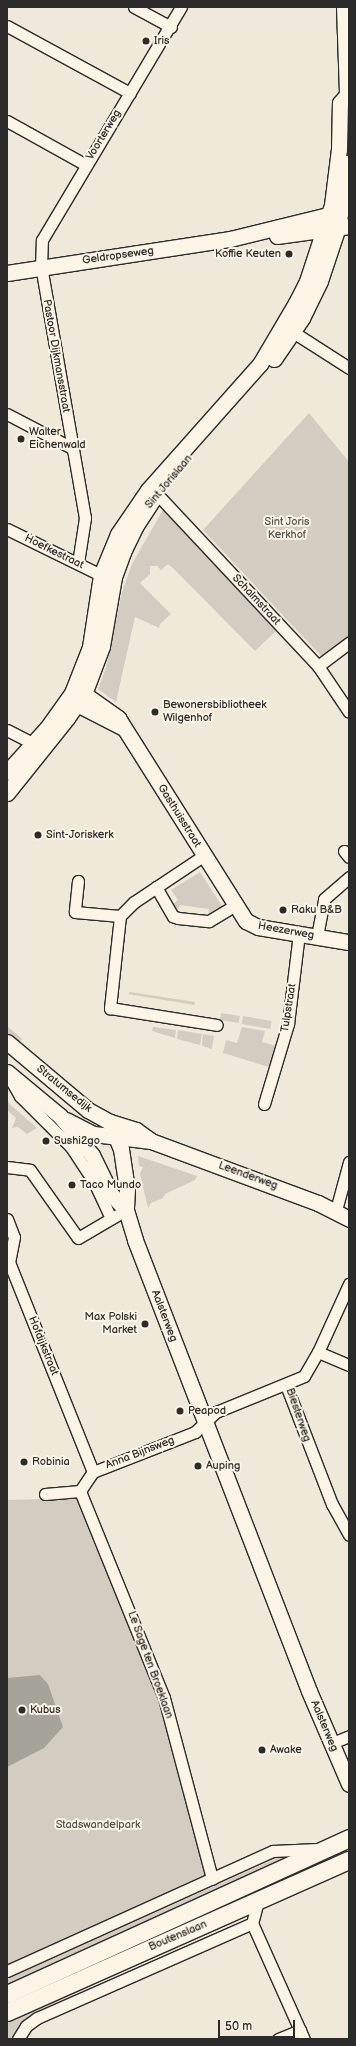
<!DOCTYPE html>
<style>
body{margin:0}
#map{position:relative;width:356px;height:2046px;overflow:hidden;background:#efe9da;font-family:"Balsamiq Sans",sans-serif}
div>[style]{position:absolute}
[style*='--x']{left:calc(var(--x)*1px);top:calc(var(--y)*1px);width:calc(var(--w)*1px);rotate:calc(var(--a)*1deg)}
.green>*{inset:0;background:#d2cdc0;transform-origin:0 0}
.water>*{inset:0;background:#a6a399}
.roads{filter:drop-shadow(1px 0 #2b2b2b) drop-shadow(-1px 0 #2b2b2b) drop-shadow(0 1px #2b2b2b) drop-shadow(0 -1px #2b2b2b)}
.street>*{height:11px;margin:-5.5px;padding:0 5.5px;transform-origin:5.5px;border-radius:5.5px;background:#fcf5e5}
.secondary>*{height:15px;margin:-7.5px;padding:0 7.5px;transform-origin:7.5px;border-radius:7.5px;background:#fcf5e5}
.primary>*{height:17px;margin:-8.5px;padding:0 8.5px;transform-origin:8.5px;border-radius:8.5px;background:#fcf5e5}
.dots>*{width:11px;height:11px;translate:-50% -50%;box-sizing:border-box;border:2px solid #fcf5e5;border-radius:50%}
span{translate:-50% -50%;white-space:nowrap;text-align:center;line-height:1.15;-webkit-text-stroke:4px #fcf5e5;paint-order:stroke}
.poi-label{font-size:11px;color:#2b2b2b}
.left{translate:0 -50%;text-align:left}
.right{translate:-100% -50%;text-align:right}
.street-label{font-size:11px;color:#2b2b2b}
.park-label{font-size:11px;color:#555450}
.frame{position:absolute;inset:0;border:8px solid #2b2b2b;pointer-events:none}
.scale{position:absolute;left:218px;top:2020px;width:77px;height:18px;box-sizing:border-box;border:2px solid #2b2b2b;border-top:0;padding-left:5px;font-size:12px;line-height:14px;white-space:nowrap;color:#2b2b2b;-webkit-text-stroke:3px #fcf5e5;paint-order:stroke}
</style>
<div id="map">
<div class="green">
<div style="clip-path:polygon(309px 413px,349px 462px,349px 636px,323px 658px,203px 530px)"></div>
<div style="clip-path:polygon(164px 508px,277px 630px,255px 651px,173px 568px,168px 564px,161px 570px,157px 566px,150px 566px,150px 574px,140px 583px,171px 614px,160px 624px,159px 628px,135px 617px,116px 702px,98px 689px,106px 668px,122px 592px,132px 564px)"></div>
<div style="clip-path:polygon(200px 872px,222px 906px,221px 910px,208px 916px,209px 909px,180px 905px,177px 911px,173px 904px,178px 900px,171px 890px)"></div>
<div style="clip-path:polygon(130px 992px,195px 1002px,194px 1005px,128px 994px)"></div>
<div style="left:221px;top:1013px;width:19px;height:7px;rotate:9deg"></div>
<div style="left:243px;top:1016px;width:29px;height:8px;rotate:10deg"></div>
<div style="clip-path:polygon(7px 1026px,22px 1039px,18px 1044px,7px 1034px)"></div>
<div style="clip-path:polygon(153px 1027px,176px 1030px,175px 1038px,152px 1031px)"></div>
<div style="clip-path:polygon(242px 1027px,265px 1031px,262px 1042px,276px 1046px,269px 1067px,223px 1053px,226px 1040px,237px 1043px)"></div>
<div style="clip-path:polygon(178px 1030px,202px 1034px,200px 1045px,177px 1039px)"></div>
<div style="clip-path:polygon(203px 1034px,214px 1036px,212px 1049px,202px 1046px)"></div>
<div style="clip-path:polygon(7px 1101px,13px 1107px,37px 1128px,27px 1134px,18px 1127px,12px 1128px,16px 1118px,7px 1110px)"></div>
<div style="clip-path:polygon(138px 1156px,197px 1176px,195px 1180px,165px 1194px,163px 1198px,151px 1203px,148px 1208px,140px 1174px,143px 1167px,139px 1166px)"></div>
<div style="clip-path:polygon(79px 1498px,158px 1700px,208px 1880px,7px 1966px,7px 1500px)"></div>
<div style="clip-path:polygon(332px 1851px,334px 1857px,7px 2007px,7px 1999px)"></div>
<div style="clip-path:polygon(298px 1853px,7px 1989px,7px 1975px,21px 1969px,23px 1972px,273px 1860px,276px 1856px)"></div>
<div style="clip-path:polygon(179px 1948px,133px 1966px,30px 2015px,12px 2039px,7px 2039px,7px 2017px,146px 1955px)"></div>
</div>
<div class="water">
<div style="clip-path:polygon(40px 1675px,48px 1684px,63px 1727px,44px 1748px,7px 1767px,7px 1678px)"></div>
</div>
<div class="roads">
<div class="street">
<div style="--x:134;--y:7;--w:42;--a:28.4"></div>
<div style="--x:7;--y:26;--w:140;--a:28.6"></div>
<div style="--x:7;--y:121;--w:90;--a:29.1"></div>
<div style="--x:293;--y:332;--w:67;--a:32.7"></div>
<div style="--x:7;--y:414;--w:73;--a:27.6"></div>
<div style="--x:157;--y:494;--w:236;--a:46.9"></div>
<div style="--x:318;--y:666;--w:55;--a:56"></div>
<div style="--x:7;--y:529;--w:105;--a:26.1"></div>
<div style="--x:78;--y:563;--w:46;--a:-81.2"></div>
<div style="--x:85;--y:518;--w:255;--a:-99.9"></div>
<div style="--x:41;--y:267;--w:27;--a:-88"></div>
<div style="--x:42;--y:240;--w:271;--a:-59.2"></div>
<div style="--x:318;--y:666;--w:39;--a:-37"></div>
<div style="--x:7;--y:730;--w:36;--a:27"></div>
<div style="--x:344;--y:851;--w:8;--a:50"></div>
<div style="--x:203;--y:856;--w:83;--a:146.3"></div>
<div style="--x:134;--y:902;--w:20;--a:135"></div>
<div style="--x:120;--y:916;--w:93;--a:96.2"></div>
<div style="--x:110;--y:1008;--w:108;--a:9"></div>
<div style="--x:78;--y:881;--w:31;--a:96"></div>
<div style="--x:75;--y:912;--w:45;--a:5.1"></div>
<div style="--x:156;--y:887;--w:34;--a:60"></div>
<div style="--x:173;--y:916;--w:5;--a:22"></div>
<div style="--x:178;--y:918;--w:31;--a:6"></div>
<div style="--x:209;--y:921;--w:29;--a:-31"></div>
<div style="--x:317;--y:936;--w:38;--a:-79"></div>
<div style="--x:324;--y:899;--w:33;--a:-41"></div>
<div style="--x:9;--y:1077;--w:22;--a:60"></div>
<div style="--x:20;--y:1096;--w:72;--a:45"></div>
<div style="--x:71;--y:1147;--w:42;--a:56.7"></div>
<div style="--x:94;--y:1182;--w:40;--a:65"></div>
<div style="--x:264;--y:1104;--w:84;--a:-73.3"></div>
<div style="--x:288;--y:1024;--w:92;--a:-83.1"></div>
<div style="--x:7;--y:1167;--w:23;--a:7"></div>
<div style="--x:30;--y:1170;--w:83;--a:54.8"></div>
<div style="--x:78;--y:1238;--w:45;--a:-30.5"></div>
<div style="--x:336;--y:1210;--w:50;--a:-74.8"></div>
<div style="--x:7;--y:1219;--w:19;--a:69"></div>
<div style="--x:14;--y:1237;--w:25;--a:101"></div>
<div style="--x:9;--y:1262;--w:226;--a:68.2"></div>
<div style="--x:318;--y:1352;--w:34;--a:23"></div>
<div style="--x:286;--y:1385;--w:128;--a:68.9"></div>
<div style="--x:332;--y:1504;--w:35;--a:61"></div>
<div style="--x:80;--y:1491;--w:223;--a:67.9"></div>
<div style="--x:164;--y:1698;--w:187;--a:75.1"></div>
<div style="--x:80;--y:1491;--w:23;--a:-56"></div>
<div style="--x:93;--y:1472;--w:110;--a:-21.4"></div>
<div style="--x:195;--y:1432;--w:29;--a:-44"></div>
<div style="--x:216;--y:1412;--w:95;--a:-22.2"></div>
<div style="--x:304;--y:1376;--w:28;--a:-60"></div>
<div style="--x:318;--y:1352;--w:75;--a:-65.5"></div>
<div style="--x:45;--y:1494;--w:35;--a:-5"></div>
<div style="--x:332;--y:1743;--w:18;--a:-22"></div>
<div style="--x:258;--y:1901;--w:23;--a:105"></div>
<div style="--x:252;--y:1923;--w:127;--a:65.9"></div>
<div style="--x:7;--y:1971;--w:292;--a:-24.3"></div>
<div style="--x:273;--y:1851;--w:44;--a:-2.6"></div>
<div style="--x:18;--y:2039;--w:15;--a:-58"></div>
<div style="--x:26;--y:2026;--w:14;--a:-36"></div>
<div style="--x:37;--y:2018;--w:235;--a:-23.8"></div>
<div style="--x:278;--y:2039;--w:24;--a:-22"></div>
</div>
<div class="secondary">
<div style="--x:344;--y:7;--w:88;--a:88"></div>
<div style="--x:347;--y:95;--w:4;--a:56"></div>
<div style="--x:277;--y:236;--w:73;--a:-7.9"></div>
<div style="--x:7;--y:273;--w:226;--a:-8.7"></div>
<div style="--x:230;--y:239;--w:109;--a:-13.8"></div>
<div style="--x:274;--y:359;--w:50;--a:-55.7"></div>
<div style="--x:302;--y:318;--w:41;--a:-64.1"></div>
<div style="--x:320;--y:281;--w:57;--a:-71.6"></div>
<div style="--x:338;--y:227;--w:65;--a:-81.1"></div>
<div style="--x:75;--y:693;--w:9;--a:6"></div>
<div style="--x:84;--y:694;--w:42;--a:35.2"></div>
<div style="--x:118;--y:718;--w:240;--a:57.8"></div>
<div style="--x:246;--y:921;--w:13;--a:27"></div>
<div style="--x:258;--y:927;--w:92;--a:9.4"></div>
<div style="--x:73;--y:696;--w:9;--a:63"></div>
<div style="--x:77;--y:704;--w:51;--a:27.1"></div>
<div style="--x:7;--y:772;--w:59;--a:-47.7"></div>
<div style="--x:47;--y:728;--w:43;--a:-54.5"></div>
<div style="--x:72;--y:693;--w:49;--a:-68.6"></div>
<div style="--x:90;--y:647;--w:73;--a:-81.3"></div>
<div style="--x:101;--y:575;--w:44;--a:-67.5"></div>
<div style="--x:118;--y:534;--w:53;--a:-55.7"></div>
<div style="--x:148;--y:490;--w:169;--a:-48.4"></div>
<div style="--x:260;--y:364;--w:71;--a:-59.5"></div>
<div style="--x:296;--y:303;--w:25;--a:-63"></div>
<div style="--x:307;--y:281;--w:80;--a:-71.8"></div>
<div style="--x:332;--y:205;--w:56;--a:-82.9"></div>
<div style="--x:339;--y:149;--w:46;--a:-88.8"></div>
<div style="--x:340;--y:103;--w:11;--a:-49"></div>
<div style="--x:7;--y:793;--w:96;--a:-51.3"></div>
<div style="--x:67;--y:718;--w:29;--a:-55"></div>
<div style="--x:84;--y:694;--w:51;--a:-69.4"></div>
<div style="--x:102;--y:646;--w:70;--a:-80.1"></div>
<div style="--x:114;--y:577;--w:27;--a:-70"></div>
<div style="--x:123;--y:552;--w:28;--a:-64"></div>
<div style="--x:135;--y:527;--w:33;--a:-57"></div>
<div style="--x:7;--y:1042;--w:106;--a:40"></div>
<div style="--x:88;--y:1110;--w:25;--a:29"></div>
<div style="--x:110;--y:1122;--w:29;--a:68"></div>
<div style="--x:121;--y:1149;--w:40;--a:81.5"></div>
<div style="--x:127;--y:1189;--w:21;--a:93"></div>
<div style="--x:126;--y:1210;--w:31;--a:73"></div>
<div style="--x:135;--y:1240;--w:483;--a:68.9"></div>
<div style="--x:309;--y:1691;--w:101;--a:66.7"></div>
<div style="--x:7;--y:1072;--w:69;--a:39.7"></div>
<div style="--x:60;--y:1116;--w:50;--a:50.6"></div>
<div style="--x:92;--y:1155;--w:43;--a:64"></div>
<div style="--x:111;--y:1194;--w:22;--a:47"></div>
<div style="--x:66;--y:1120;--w:31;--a:27"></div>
<div style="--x:94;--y:1134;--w:57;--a:7"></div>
<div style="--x:110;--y:1122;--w:27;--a:17"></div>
<div style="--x:136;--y:1130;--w:19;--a:36"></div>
<div style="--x:151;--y:1141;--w:178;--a:20.4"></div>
<div style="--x:318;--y:1203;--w:35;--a:27"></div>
</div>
<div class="primary">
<div style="--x:7;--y:1994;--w:376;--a:-24.5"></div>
<div style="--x:7;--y:2012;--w:374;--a:-24"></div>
</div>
</div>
<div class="dots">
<div style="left:146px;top:41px;background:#2b2b2b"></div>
<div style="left:289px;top:254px;background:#2b2b2b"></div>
<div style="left:21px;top:439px;background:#2b2b2b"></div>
<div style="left:155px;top:712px;background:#2b2b2b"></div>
<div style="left:38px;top:835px;background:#2b2b2b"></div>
<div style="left:283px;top:910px;background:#2b2b2b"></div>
<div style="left:46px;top:1141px;background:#2b2b2b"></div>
<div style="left:72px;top:1185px;background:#2b2b2b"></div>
<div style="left:145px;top:1324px;background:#2b2b2b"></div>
<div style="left:180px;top:1411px;background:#2b2b2b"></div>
<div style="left:24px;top:1462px;background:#2b2b2b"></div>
<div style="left:198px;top:1466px;background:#2b2b2b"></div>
<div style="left:22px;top:1710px;background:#2b2b2b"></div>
<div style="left:262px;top:1750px;background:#2b2b2b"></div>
</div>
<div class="poi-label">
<span class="left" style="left:154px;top:41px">Iris</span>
<span class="right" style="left:281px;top:254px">Koffie Keuten</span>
<span class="left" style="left:29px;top:439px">Walter<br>Eichenwald</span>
<span class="left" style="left:163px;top:712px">Bewonersbibliotheek<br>Wilgenhof</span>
<span class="left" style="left:46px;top:835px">Sint-Joriskerk</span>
<span class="left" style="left:291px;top:910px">Raku B&amp;B</span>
<span class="left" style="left:54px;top:1141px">Sushi2go</span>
<span class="left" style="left:80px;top:1185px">Taco Mundo</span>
<span class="right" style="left:137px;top:1324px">Max Polski<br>Market</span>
<span class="left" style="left:188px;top:1411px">Peapod</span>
<span class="left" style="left:32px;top:1462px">Robinia</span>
<span class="left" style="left:206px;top:1466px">Auping</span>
<span class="left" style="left:30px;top:1710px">Kubus</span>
<span class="left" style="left:270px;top:1750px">Awake</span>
</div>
<div class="street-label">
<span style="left:104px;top:135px;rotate:-59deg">Voorterweg</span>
<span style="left:118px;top:256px;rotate:-8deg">Geldropseweg</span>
<span style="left:56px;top:356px;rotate:80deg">Pastoor Dijkmansstraat</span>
<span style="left:169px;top:482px;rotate:-50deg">Sint Jorislaan</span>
<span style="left:54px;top:552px;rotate:26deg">Hoefkestraat</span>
<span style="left:256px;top:600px;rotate:47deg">Schalmstraat</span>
<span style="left:179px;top:816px;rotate:58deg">Gasthuisstraat</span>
<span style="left:286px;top:931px;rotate:10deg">Heezerweg</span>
<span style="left:289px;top:1008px;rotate:-81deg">Tulpstraat</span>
<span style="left:64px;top:1089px;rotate:39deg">Stratumsedijk</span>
<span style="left:248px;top:1176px;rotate:20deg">Leenderweg</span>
<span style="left:164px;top:1316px;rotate:69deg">Aalsterweg</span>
<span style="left:43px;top:1346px;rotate:68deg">Hofdijkstraat</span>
<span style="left:298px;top:1415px;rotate:71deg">Biesterweg</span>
<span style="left:140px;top:1453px;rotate:-21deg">Anna Bijnsweg</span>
<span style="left:150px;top:1665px;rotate:70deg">Le Sage ten Broeklaan</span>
<span style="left:324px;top:1726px;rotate:67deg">Aalsterweg</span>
<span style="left:178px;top:1936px;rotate:-23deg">Boutenslaan</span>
</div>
<div class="park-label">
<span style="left:287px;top:529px">Sint Joris<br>Kerkhof</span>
<span style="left:98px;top:1825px">Stadswandelpark</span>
</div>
<div class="frame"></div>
<div class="scale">50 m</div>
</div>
